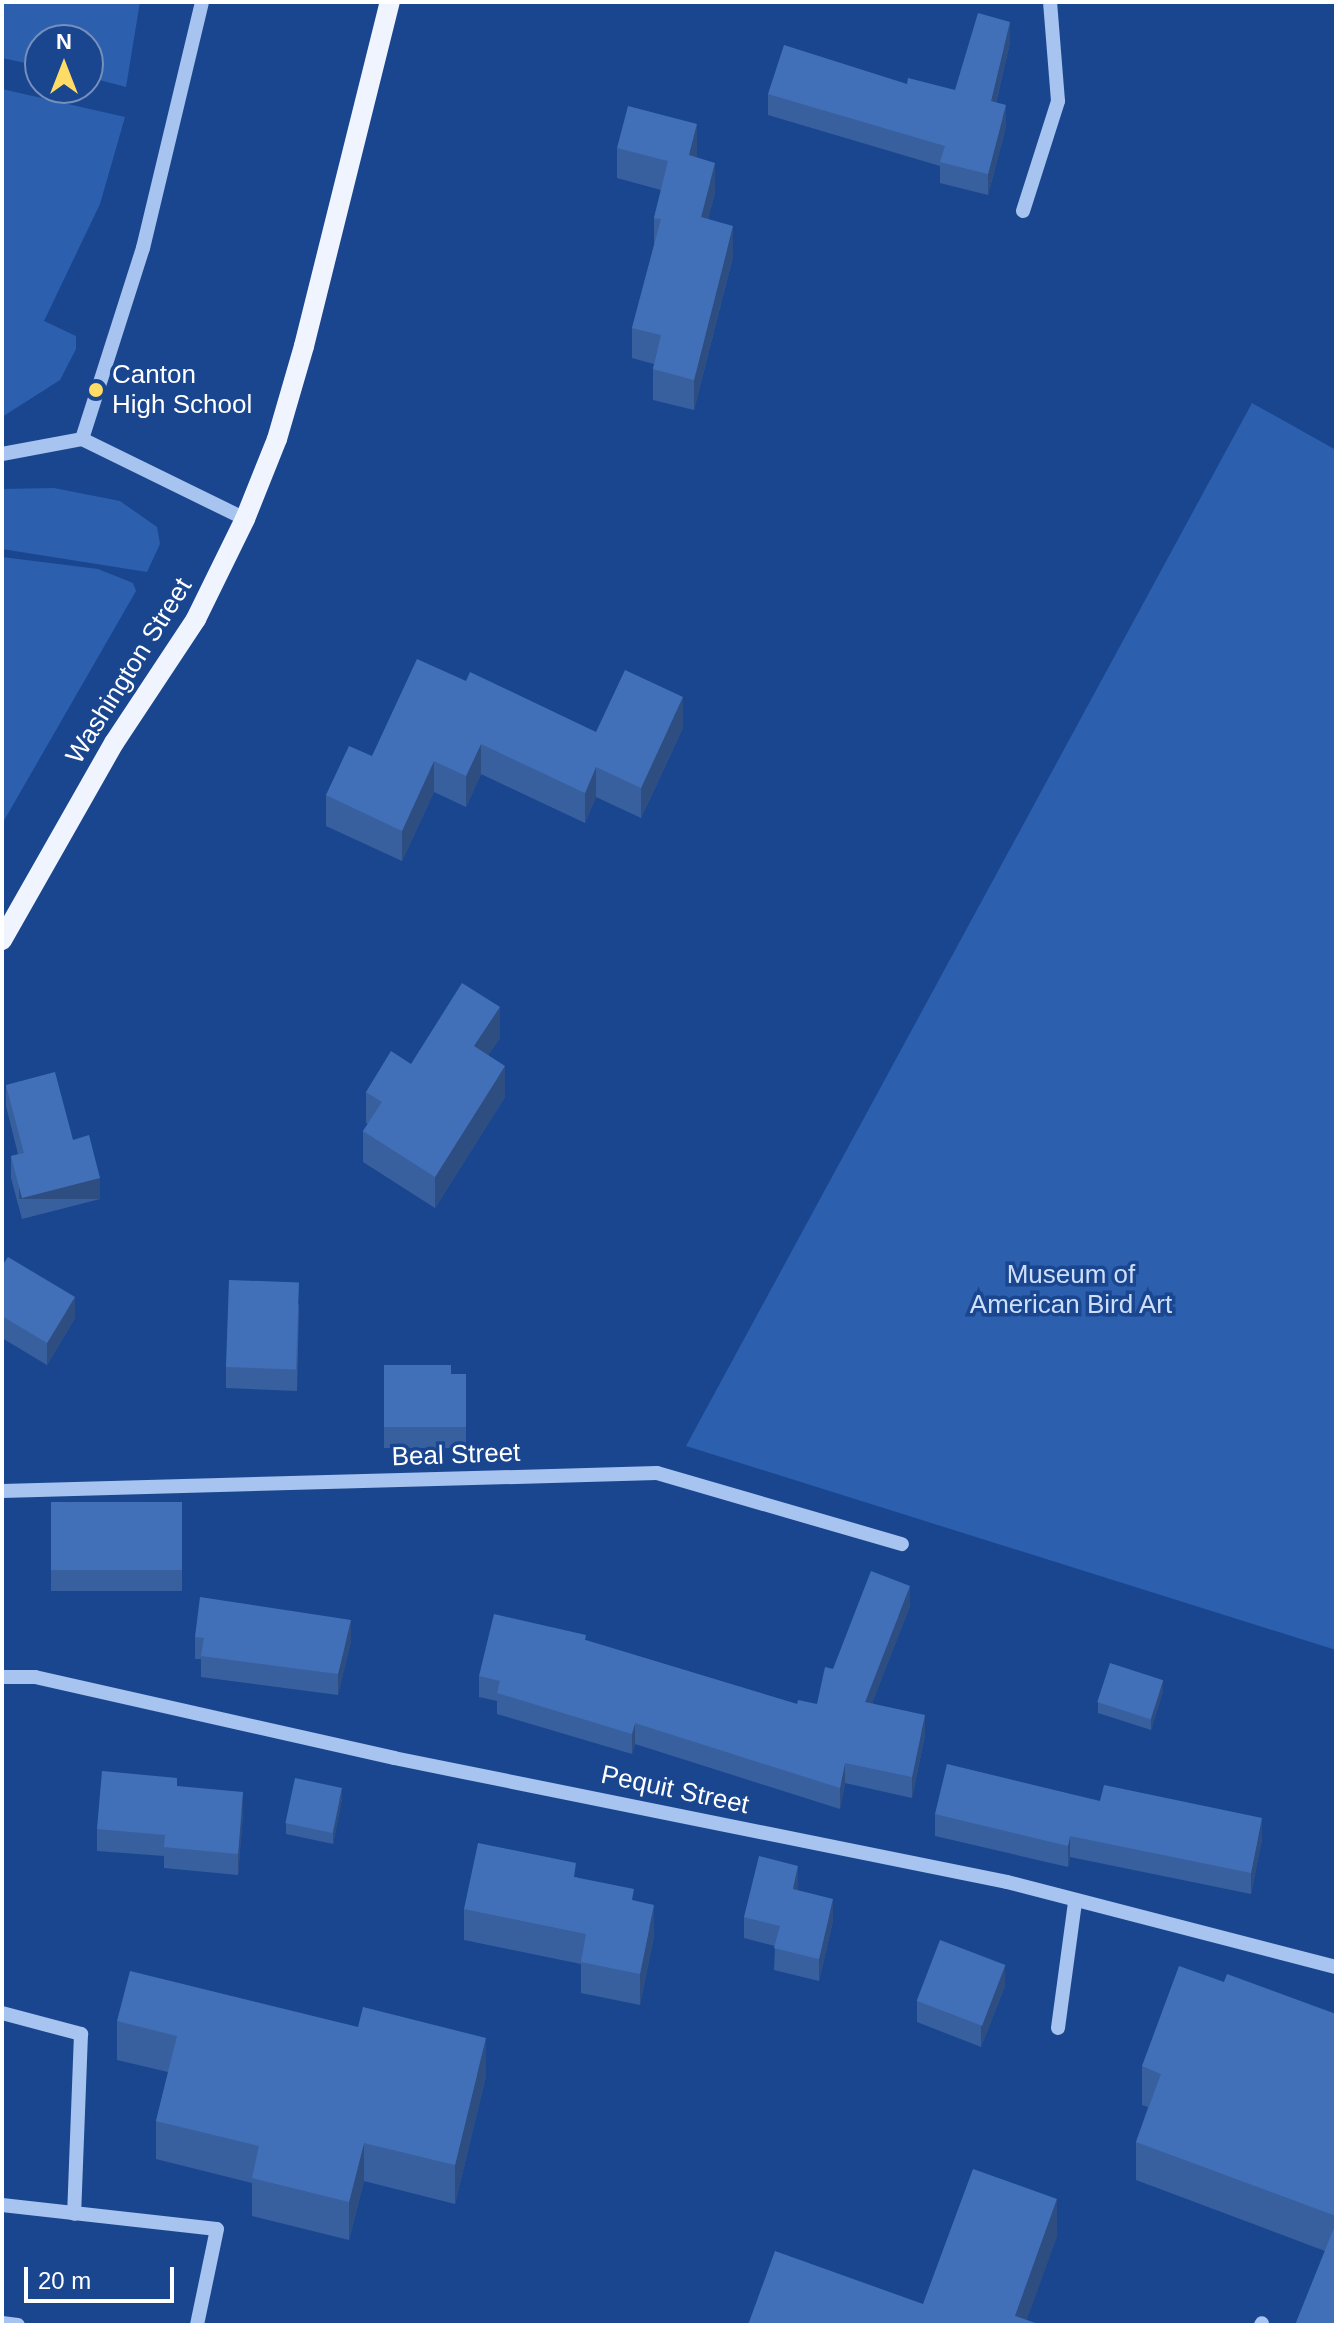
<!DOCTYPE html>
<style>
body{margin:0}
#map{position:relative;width:1338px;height:2327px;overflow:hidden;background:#1a468f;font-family:Arial,sans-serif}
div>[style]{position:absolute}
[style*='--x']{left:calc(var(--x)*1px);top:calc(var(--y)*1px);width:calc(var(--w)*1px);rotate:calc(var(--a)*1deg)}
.green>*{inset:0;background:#2c5fae}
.minor>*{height:14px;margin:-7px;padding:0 7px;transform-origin:7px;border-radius:7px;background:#a7c3ef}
.major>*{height:20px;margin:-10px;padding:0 10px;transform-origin:10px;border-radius:10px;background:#eff4ff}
.wall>*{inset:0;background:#39609e;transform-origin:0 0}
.shaded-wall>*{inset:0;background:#2e4e81;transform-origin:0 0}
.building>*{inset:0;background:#4270b8;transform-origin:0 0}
.dots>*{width:22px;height:22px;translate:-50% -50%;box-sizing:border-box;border:4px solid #1a468f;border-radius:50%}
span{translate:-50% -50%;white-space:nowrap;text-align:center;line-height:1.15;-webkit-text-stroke:7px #1a468f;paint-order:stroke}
.poi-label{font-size:26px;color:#fff}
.left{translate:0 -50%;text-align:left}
.street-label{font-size:26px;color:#fff}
.park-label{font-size:26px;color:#cedffa}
.frame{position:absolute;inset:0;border:4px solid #fff;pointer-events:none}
.north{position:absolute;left:24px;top:24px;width:80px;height:80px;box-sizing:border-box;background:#1a468f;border:2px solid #7690bc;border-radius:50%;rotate:0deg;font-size:22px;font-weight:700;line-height:32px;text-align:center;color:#fff}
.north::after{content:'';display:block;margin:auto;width:28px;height:36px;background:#ffdc65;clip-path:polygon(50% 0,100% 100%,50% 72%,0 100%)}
.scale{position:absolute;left:24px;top:2267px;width:150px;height:36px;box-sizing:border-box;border:4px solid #fff;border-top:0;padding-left:10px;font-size:24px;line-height:28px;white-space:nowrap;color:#fff;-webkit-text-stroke:6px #1a468f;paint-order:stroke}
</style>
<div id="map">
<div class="green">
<div style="clip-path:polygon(2px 2px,140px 2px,126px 87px,88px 77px,88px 40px,40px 40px,40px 66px,2px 58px)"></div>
<div style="clip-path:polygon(2px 89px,125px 117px,100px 204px,44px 321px,76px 336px,76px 349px,60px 380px,2px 417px)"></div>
<div style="clip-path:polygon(1252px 403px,1336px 450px,1336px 1650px,686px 1446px)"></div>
<div style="clip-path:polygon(54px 488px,120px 501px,157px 527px,160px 544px,147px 572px,2px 549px,2px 489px)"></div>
<div style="clip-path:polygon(2px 557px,98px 569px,133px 583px,136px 591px,2px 824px)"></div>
</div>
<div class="minor">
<div style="--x:1023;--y:211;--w:115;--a:-72.3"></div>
<div style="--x:1058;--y:101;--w:99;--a:-94.6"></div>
<div style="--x:82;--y:439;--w:201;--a:-72.3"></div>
<div style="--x:143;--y:248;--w:253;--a:-76.5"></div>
<div style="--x:2;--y:454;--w:81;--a:-10.6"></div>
<div style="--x:82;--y:439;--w:182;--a:26.1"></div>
<div style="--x:2;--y:1491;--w:655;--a:-1.57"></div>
<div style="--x:657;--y:1473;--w:255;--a:16.2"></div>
<div style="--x:2;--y:1677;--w:33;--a:0"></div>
<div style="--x:35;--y:1677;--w:368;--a:12.7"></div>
<div style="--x:394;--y:1758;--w:625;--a:11.44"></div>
<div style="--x:1007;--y:1882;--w:340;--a:14.5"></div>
<div style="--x:2;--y:2013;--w:82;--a:14.9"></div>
<div style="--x:81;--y:2034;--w:180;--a:92.2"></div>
<div style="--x:1058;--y:2028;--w:127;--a:-82.3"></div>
<div style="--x:2;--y:2205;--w:216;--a:6.4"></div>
<div style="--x:217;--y:2229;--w:98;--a:101.8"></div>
<div style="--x:2;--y:2323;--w:16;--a:7"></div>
<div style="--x:1261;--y:2325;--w:2;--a:-63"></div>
</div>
<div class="major">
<div style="--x:2;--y:940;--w:227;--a:-60.4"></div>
<div style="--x:114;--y:743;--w:149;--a:-56.5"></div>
<div style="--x:196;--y:619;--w:111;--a:-63.9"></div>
<div style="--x:245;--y:519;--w:86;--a:-68.2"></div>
<div style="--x:277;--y:439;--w:97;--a:-73.8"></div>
<div style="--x:304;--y:346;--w:355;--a:-76"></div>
</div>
<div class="wall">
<div style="clip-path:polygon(1010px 43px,996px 103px,1006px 127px,988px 195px,940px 183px,940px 166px,768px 115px,768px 94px,955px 90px)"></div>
<div style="clip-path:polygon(617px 148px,697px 154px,696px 157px,715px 193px,708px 219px,733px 257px,694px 410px,653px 400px,653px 369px,654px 364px,632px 358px,632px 328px,654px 245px,654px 218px,661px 190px,617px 178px)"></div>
<div style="clip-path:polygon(466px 681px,596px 732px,683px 728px,641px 818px,596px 797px,585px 823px,481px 774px,466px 807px,434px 792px,402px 861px,326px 826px,326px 795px,372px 756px)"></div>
<div style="clip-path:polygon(500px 1038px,488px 1055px,505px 1097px,435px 1208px,363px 1162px,363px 1131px,368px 1124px,366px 1123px,366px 1092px,411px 1064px)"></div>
<div style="clip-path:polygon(6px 1085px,73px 1140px,100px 1199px,22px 1219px,11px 1178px,11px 1156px,18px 1154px,6px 1106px)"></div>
<div style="clip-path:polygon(2px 1266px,75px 1318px,47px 1365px,2px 1338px)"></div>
<div style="clip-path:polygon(299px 1304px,297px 1391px,226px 1388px,226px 1367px)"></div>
<div style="clip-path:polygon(384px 1365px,451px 1374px,466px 1374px,466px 1448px,384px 1448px)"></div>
<div style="left:182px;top:1502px;width:89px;height:131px;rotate:90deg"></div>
<div style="clip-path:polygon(910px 1606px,872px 1703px,925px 1735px,912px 1798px,845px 1783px,840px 1809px,635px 1744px,632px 1754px,497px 1714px,497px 1701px,479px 1697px,479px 1676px,586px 1640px,797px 1704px,817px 1704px,833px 1669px)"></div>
<div style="clip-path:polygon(195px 1637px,351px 1641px,338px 1695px,201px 1677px,201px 1659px,195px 1659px)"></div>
<div style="clip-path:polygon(1163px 1691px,1151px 1730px,1098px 1713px,1098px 1702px)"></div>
<div style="clip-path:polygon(177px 1786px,243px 1813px,238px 1875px,164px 1868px,164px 1856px,97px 1851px,97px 1829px)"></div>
<div style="clip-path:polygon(342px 1799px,333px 1844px,286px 1834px,286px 1823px)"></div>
<div style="clip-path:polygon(935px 1814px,1262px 1839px,1251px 1894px,1070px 1857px,1068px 1867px,935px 1836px)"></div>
<div style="clip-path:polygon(576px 1877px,634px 1901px,654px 1936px,640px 2005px,581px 1993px,581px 1964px,464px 1940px,464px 1909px)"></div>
<div style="clip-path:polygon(798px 1887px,797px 1890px,833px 1921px,819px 1981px,774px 1970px,775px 1946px,744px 1938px,744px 1917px)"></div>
<div style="clip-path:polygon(1224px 1982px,1336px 2014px,1336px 2325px,1325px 2251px,1136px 2180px,1136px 2142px,1148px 2107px,1142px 2105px,1142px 2066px)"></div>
<div style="clip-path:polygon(1005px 1986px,981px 2047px,917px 2022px,917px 2001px)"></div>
<div style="clip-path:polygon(117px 2021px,486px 2076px,455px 2204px,364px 2181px,349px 2240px,252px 2216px,252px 2183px,156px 2159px,156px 2121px,168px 2072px,117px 2060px)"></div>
</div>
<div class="shaded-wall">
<div style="clip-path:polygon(1010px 22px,1010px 43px,991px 123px,991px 101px)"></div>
<div style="clip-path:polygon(1006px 105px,1006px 127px,988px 195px,988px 174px)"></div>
<div style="clip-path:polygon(697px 124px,697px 154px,689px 186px,689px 155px)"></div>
<div style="clip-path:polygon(715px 163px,715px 193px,701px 247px,701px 217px)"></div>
<div style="clip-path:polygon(733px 226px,733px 257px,694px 410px,694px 380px)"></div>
<div style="clip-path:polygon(683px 697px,683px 728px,641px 818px,641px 788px)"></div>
<div style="clip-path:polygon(481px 744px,481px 774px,466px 807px,466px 776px)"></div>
<div style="clip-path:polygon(434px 761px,434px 792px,402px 861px,402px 831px)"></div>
<div style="clip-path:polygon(596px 767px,596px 797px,585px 823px,585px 793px)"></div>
<div style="clip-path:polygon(500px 1007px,500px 1038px,474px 1077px,474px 1046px)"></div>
<div style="clip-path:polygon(505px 1066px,505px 1097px,435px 1208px,435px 1177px)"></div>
<div style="left:100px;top:1178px;width:21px;height:81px;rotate:90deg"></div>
<div style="clip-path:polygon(75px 1297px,75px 1318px,47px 1365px,47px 1343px)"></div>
<div style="clip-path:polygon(910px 1586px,910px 1606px,865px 1722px,865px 1702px)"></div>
<div style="clip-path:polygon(351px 1620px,351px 1641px,338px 1695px,338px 1674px)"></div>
<div style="clip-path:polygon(1163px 1680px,1163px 1691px,1151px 1730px,1151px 1719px)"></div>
<div style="clip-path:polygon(925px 1715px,925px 1735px,912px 1798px,912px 1777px)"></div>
<div style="clip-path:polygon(635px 1723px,635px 1744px,632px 1754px,632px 1734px)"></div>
<div style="clip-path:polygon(845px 1763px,845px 1783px,840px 1809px,840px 1788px)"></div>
<div style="clip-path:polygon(342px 1788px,342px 1799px,333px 1844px,333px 1833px)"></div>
<div style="clip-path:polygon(243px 1792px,243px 1813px,238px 1875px,238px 1854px)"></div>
<div style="clip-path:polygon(1262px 1818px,1262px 1839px,1251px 1894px,1251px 1873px)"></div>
<div style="clip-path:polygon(1070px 1836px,1070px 1857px,1068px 1867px,1068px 1846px)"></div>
<div style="clip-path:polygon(798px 1866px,798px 1887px,793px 1911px,793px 1889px)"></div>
<div style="clip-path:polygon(833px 1899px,833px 1921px,819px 1981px,819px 1959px)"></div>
<div style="clip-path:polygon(654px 1905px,654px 1936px,640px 2005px,640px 1974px)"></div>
<div style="clip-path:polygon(1005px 1965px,1005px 1986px,981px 2047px,981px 2026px)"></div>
<div style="clip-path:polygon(486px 2038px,486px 2076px,455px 2204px,455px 2165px)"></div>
<div style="clip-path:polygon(364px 2143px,364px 2181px,349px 2240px,349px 2202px)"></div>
<div style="clip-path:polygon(1057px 2199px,1057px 2237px,1025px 2325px,1015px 2316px)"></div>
</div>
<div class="building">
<div style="clip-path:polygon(978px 13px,1010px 22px,991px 101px,1006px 105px,988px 174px,940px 162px,945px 146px,768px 94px,784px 45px,907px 84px,908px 78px,955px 90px)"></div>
<div style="clip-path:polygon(628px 106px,697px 124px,689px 155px,715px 163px,701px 217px,733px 226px,694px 380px,653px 369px,661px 335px,632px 328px,661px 219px,654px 218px,668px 161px,617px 148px)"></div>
<div style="clip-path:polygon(417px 659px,466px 681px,470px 672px,596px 732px,625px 670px,683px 697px,641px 788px,596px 767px,585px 793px,481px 744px,466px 776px,434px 761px,402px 831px,326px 795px,349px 746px,372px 756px)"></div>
<div style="clip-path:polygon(462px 983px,500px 1007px,474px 1046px,505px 1066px,435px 1177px,363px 1131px,382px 1102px,366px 1092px,391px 1051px,411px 1064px)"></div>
<div style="clip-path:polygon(55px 1072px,73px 1140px,89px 1135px,100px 1178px,22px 1198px,11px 1156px,24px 1153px,6px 1085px)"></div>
<div style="clip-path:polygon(8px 1257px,75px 1297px,47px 1343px,2px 1316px,2px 1266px)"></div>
<div style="left:229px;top:1280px;width:70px;height:87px;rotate:2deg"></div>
<div style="clip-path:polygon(384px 1365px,451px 1365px,451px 1374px,466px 1374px,466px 1427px,384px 1427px)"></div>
<div style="left:182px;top:1502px;width:68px;height:131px;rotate:90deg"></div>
<div style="clip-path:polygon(871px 1571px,910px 1586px,865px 1702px,925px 1715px,912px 1777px,845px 1763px,840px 1788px,635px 1723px,632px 1734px,497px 1693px,500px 1681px,479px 1676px,494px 1614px,586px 1635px,585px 1640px,797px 1704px,798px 1700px,817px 1704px,825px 1667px,833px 1669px)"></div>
<div style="clip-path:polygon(200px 1597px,351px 1620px,338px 1674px,201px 1656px,204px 1638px,195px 1637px)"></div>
<div style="left:1110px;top:1663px;width:56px;height:41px;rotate:18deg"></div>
<div style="clip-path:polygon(947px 1764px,1100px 1801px,1104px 1785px,1262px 1818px,1251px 1873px,1070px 1836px,1068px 1846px,935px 1814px)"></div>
<div style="clip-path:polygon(102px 1771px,177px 1778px,177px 1786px,243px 1792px,238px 1854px,164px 1847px,165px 1835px,97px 1829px)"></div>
<div style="left:295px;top:1778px;width:48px;height:46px;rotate:12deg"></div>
<div style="clip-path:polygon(478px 1843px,576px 1863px,574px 1877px,634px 1889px,632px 1900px,654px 1905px,640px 1974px,581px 1962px,586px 1934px,464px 1909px)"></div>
<div style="clip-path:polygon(759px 1856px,798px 1866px,793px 1889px,833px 1899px,819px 1959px,774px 1948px,780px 1926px,744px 1917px)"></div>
<div style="left:940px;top:1940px;width:70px;height:65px;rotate:21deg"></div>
<div style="clip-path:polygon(1179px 1966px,1224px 1982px,1227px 1974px,1336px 2014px,1336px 2216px,1136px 2142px,1161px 2074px,1142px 2066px)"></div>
<div style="clip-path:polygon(130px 1971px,358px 2027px,363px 2007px,486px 2038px,455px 2165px,364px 2143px,349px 2202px,252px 2178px,259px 2146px,156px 2121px,177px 2036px,117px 2021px)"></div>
<div style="clip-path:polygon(973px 2169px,1057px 2199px,1015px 2316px,1041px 2325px,748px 2325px,775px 2251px,923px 2304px)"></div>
<div style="clip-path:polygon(1336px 2223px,1336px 2325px,1295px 2325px)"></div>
</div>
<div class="dots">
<div style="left:96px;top:390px;background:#ffdc65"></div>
</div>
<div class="poi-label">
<span class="left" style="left:112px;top:390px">Canton<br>High School</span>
</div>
<div class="street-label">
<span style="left:129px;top:671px;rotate:-58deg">Washington Street</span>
<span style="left:456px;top:1455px;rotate:-2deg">Beal Street</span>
<span style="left:675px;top:1790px;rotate:12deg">Pequit Street</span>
</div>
<div class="park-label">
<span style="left:1071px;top:1290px">Museum of<br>American Bird Art</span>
</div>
<div class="frame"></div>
<div class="north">N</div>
<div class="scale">20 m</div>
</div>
